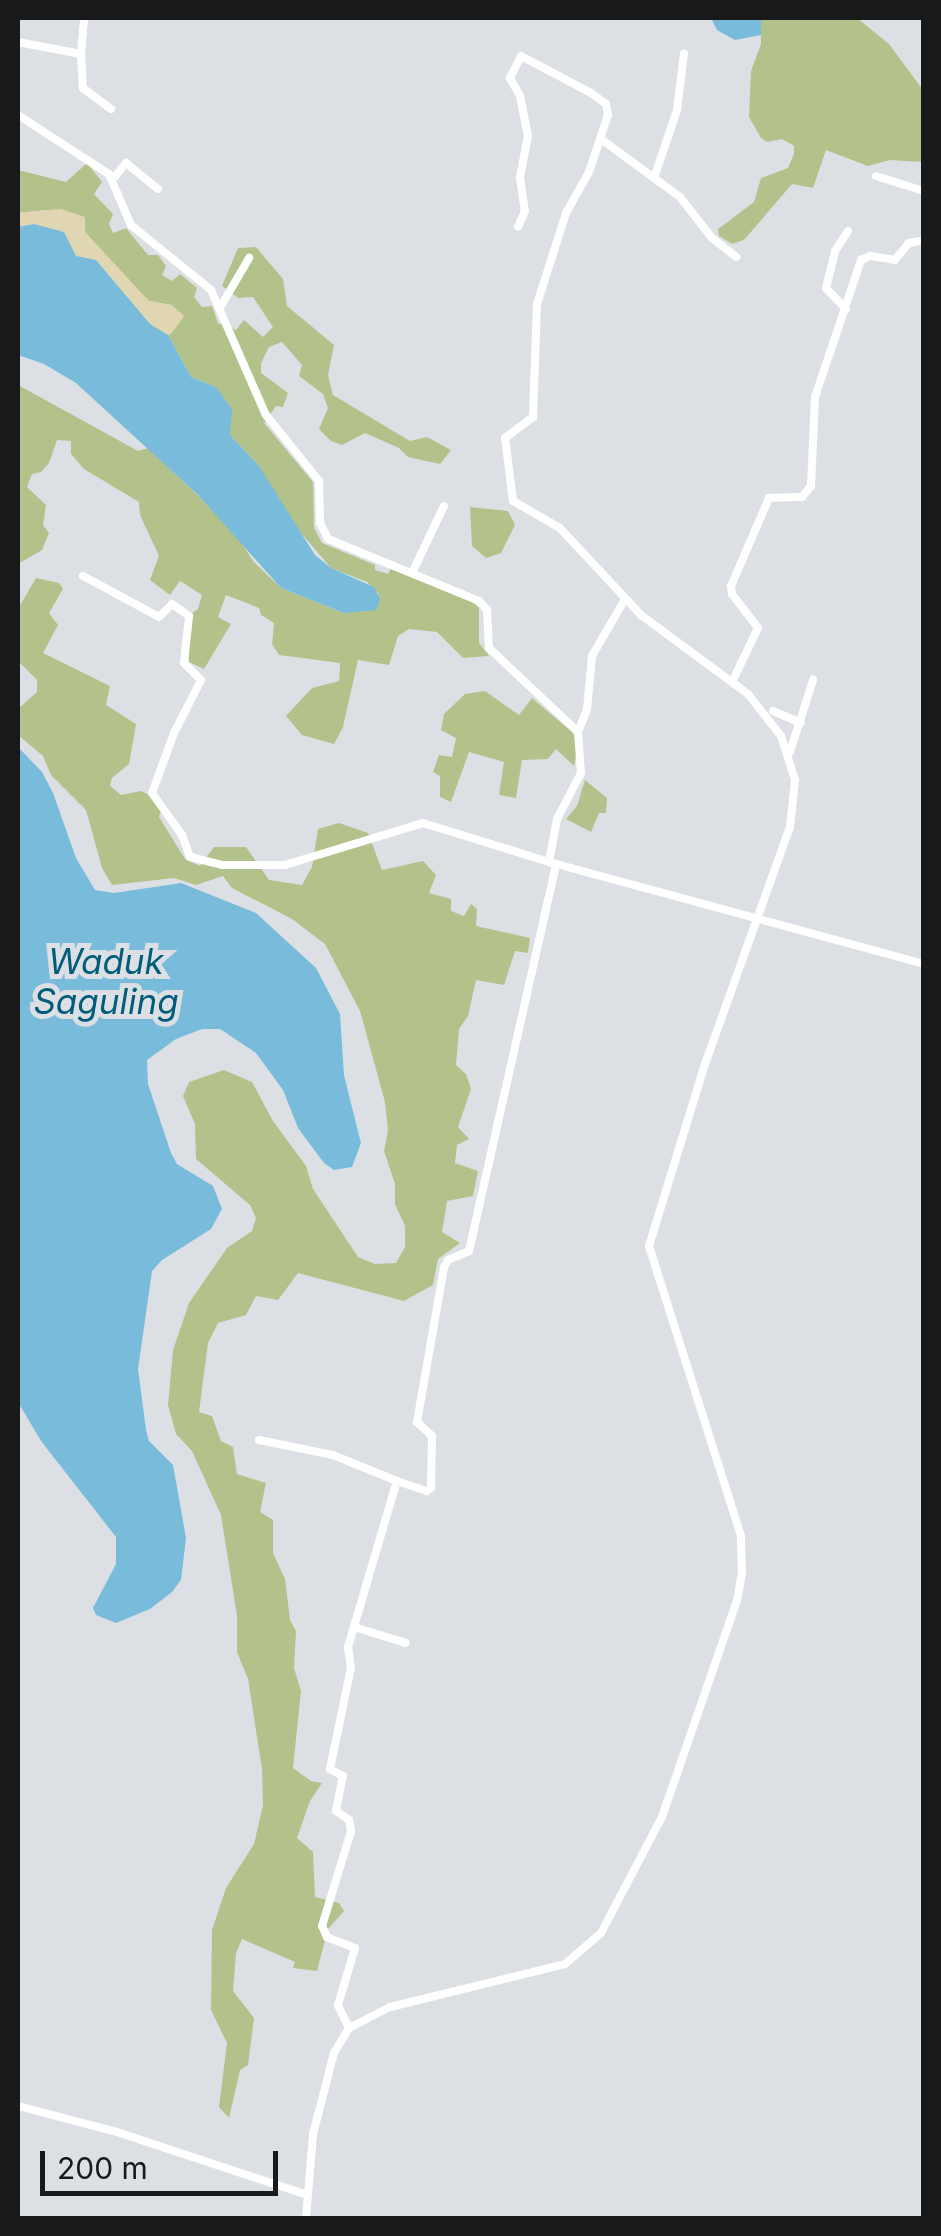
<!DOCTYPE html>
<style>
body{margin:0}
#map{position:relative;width:941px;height:2236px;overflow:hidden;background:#dce0e4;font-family:Inter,sans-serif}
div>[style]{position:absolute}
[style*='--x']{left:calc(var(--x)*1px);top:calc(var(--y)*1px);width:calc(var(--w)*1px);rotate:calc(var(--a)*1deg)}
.green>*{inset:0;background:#b3c28a}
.sand>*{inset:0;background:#e0d6b1}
.water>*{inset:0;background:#79bbda}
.street>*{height:8px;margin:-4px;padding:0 4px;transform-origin:4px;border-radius:4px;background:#fff}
span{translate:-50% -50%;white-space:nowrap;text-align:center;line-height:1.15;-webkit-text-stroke:10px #dce0e4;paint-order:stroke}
.water-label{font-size:35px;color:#005c7b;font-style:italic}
.frame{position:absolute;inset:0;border:20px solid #17191a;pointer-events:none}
.scale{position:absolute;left:40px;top:2151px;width:238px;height:45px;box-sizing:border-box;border:5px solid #17191a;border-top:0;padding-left:12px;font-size:30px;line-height:35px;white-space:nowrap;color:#17191a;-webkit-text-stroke:8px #dce0e4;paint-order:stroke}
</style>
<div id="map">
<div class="green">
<div style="clip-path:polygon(761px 18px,857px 18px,889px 44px,923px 90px,923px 162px,890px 160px,868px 166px,826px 150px,813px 188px,792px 184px,744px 240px,732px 244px,719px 236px,718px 229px,754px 202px,761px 178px,788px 168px,794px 154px,794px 146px,782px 139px,767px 142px,761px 138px,749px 117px,751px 71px,761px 44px)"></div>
<div style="clip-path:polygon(87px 163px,102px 182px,94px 194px,113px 214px,109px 224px,113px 233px,126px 228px,148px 255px,158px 255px,166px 266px,162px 275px,172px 281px,180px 274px,197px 288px,194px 297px,202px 307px,212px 306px,218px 323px,236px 330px,244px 320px,263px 337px,273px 327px,253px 297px,238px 298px,222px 286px,238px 248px,256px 247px,283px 279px,287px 306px,334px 345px,328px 375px,333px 395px,410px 441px,427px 437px,451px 450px,440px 464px,408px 457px,399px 448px,365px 433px,342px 445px,331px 441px,319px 429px,328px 408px,323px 394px,299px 376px,302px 365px,282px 342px,269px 347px,261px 363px,261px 373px,288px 393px,283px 407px,276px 406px,264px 423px,313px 482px,314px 528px,322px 543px,375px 565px,375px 570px,388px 574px,391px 568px,470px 600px,479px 608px,479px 643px,489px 656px,463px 658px,437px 632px,409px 629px,398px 636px,389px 665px,358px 660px,343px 727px,334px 744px,302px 735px,286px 716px,312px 688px,339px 681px,340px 663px,279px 655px,272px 644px,274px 623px,261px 615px,259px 608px,226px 595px,218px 617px,231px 624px,204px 669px,189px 662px,189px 625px,184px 619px,198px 609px,202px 595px,180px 581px,170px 595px,150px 580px,159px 556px,140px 515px,139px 502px,84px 469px,71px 454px,71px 441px,57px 440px,49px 463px,41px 472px,32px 474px,27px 487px,46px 505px,43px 525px,49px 533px,42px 550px,18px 564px,18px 385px,138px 451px,148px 448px,233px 529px,253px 561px,281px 588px,344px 613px,379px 594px,367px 582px,331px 568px,290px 520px,259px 466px,230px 435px,216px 387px,191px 377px,168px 335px,180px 322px,172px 305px,149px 301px,127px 280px,85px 232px,84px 224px,46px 210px,18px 213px,18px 170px,66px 182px)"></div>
<div style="clip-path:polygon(470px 507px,508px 511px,515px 525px,501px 553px,486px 558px,472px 546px)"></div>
<div style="clip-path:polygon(36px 578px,59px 583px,63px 589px,49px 613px,58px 625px,43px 653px,110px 686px,106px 705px,136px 724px,129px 764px,112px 778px,110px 786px,121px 795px,141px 791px,164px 802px,159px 817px,185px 859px,200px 866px,214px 847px,246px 847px,269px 880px,302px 885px,312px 867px,318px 829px,339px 823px,368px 833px,382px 870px,423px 861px,436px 875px,429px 893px,451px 899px,451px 911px,464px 916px,471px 904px,477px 909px,476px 926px,530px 938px,528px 953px,515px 951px,504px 985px,476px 980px,468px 1016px,459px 1029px,456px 1065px,466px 1074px,471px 1089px,458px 1127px,469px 1139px,457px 1145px,455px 1163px,478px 1171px,473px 1196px,447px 1201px,442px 1232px,460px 1243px,438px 1259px,433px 1285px,404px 1301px,298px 1273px,278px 1300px,256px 1296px,246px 1315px,218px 1323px,208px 1343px,199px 1412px,212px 1416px,221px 1441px,233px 1447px,237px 1474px,266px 1483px,260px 1512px,273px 1520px,273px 1553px,285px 1579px,290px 1620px,296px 1631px,294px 1668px,301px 1691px,293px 1768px,311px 1781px,322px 1783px,310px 1801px,297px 1838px,313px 1852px,315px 1897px,339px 1903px,344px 1911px,328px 1929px,317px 1971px,293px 1968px,295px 1962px,242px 1939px,236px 1953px,233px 1991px,254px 2018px,248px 2065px,240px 2070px,229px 2118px,219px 2107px,227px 2043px,211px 2010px,212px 1930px,226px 1888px,254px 1844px,263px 1805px,262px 1769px,248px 1679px,237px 1652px,237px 1616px,221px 1515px,192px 1451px,176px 1434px,168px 1405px,173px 1350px,189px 1303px,227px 1248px,252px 1231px,256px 1218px,250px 1205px,196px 1159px,195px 1124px,183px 1096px,189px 1082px,224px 1070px,252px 1082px,273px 1121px,306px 1166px,313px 1189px,358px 1257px,375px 1264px,396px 1263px,405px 1247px,405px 1226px,395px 1204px,395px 1184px,384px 1151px,388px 1131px,385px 1102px,360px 1011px,325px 944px,292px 919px,232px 888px,223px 876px,196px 885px,174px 878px,112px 885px,102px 868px,86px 810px,51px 775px,43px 756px,18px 735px,18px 709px,37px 692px,37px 680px,18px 661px,18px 609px)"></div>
<div style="clip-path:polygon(485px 691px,519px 715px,532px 698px,573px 733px,578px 746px,574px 766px,556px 749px,548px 759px,522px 760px,516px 798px,499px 795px,504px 762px,469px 752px,451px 802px,440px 797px,440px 776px,433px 772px,439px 755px,452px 757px,456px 738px,441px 730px,444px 714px,465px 694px)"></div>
<div style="clip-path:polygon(585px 780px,607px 798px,606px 813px,599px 813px,591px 832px,566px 819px,577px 806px)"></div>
</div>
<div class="sand">
<div style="clip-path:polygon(61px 209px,85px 217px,85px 232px,149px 301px,172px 305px,184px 316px,172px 333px,168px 335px,150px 325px,96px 260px,76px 256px,34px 224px,18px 227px,18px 213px)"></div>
</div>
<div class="water">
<div style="clip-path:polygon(711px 18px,761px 18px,761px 35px,735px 40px,717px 30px)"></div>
<div style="clip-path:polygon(34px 224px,64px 232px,76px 256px,96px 260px,150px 324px,168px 335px,191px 377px,216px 387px,232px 409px,230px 435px,259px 466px,315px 555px,331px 568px,374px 587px,380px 599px,376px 610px,344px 613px,281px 588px,198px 495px,76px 383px,44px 364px,18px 355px,18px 227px)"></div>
<div style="clip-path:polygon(18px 747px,42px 772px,53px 793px,76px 858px,95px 890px,114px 893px,181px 883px,256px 913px,316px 968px,340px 1014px,344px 1075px,361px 1143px,352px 1167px,334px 1170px,324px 1163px,298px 1128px,283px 1090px,256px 1053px,220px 1029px,202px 1029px,176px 1039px,147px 1060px,148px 1084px,171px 1153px,177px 1164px,213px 1186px,222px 1209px,211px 1229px,162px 1260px,152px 1271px,138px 1369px,146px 1430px,149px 1441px,173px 1465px,186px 1538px,181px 1580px,172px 1592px,150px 1609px,116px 1623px,96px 1615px,93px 1608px,116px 1564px,116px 1537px,41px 1441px,18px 1402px)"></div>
</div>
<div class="street">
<div style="--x:18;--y:42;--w:64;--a:10.8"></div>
<div style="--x:81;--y:54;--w:34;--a:87"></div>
<div style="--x:83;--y:88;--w:35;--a:37"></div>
<div style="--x:81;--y:54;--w:36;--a:-85"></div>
<div style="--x:18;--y:115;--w:108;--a:33"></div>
<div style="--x:109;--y:174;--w:56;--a:66.7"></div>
<div style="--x:131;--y:225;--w:103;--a:39.1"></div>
<div style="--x:211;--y:290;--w:137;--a:66.3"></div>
<div style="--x:266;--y:415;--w:85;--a:51.2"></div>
<div style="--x:319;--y:481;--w:42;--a:88.6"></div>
<div style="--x:320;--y:523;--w:18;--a:63"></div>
<div style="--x:328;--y:539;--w:163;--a:22.3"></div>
<div style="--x:479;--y:601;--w:12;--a:48"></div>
<div style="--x:487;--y:610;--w:38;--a:87"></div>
<div style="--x:489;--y:648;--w:122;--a:43.3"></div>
<div style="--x:578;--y:732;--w:41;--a:85.8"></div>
<div style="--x:581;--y:773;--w:52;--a:117.6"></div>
<div style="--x:557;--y:819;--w:44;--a:100.5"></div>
<div style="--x:549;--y:862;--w:389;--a:15.2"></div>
<div style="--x:601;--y:139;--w:98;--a:36.3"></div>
<div style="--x:680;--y:197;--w:52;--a:52"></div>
<div style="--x:712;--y:238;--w:31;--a:38"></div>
<div style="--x:655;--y:175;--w:69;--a:-71.3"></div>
<div style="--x:677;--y:110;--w:57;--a:-83"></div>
<div style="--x:876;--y:176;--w:50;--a:17.4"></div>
<div style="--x:113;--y:179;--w:21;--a:-51"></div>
<div style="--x:126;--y:163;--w:41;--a:39.1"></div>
<div style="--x:221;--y:306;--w:56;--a:-59.7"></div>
<div style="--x:846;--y:309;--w:29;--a:-134"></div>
<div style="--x:826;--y:288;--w:38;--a:-76"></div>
<div style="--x:835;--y:251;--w:24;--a:-57"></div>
<div style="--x:412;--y:573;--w:74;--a:-64.5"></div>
<div style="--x:83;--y:576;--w:86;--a:28.3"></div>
<div style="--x:159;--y:617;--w:18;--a:-45"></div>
<div style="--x:172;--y:604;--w:21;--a:35"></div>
<div style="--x:189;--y:616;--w:47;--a:96.1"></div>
<div style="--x:184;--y:663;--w:24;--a:45"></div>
<div style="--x:201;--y:680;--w:59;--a:117"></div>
<div style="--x:174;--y:733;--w:64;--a:110.1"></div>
<div style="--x:152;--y:793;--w:52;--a:54.5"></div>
<div style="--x:182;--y:835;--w:23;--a:70"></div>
<div style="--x:190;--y:857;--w:33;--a:14"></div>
<div style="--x:222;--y:865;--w:63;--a:0"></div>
<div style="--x:285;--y:865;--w:144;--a:-16.9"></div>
<div style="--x:423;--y:823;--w:132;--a:17.2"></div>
<div style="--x:732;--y:682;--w:60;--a:-64.3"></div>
<div style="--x:758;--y:628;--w:43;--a:-127.4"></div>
<div style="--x:732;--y:594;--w:8;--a:-97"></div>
<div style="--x:731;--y:586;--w:96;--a:-66.6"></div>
<div style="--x:769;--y:498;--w:33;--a:-2"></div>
<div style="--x:802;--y:497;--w:14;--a:-51"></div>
<div style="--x:811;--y:486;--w:89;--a:-87.4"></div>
<div style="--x:815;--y:397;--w:145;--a:-71.4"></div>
<div style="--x:861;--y:260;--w:10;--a:-24"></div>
<div style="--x:870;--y:256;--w:25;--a:9"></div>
<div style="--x:895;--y:260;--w:22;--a:-51"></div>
<div style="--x:909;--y:243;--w:15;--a:-11"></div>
<div style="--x:773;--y:711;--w:30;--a:23"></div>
<div style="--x:578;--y:732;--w:24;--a:-68"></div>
<div style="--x:587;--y:710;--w:54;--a:-84.7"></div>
<div style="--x:592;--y:656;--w:66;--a:-59.9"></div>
<div style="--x:790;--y:752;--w:76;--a:-72.3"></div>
<div style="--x:259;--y:1440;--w:76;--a:11.5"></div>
<div style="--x:333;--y:1455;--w:69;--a:22.1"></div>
<div style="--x:354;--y:1627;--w:54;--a:17.1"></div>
<div style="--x:349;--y:2028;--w:25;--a:-116"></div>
<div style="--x:338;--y:2005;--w:59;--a:-73.4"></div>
<div style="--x:355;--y:1948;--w:30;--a:-159"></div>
<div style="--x:327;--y:1937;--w:12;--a:-114"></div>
<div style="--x:322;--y:1926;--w:99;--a:-73"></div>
<div style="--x:351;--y:1831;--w:11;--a:-100"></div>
<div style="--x:349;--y:1820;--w:16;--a:-145"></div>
<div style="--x:336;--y:1811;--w:36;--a:-79"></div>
<div style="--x:343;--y:1776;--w:15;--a:-152"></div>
<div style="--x:330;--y:1769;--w:103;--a:-78.3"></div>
<div style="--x:351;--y:1668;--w:21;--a:-98"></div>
<div style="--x:348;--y:1647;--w:173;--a:-73.6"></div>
<div style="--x:397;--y:1481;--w:31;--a:19"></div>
<div style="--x:426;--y:1491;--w:6;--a:-31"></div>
<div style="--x:431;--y:1488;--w:52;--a:-88.9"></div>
<div style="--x:432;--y:1436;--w:21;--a:-137"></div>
<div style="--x:417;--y:1422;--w:157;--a:-80.1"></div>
<div style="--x:444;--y:1267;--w:8;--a:-60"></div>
<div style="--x:448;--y:1260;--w:23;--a:-23"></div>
<div style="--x:469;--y:1251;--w:397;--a:-77.3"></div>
<div style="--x:18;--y:2106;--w:102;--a:14.7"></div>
<div style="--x:117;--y:2132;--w:200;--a:18.3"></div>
<div style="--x:306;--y:2218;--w:84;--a:-85.2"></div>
<div style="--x:313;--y:2134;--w:84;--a:-75.5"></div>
<div style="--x:334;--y:2053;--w:29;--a:-59"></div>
<div style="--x:349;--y:2028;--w:46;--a:-27.1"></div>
<div style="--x:390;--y:2007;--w:180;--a:-13.8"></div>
<div style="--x:565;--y:1964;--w:48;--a:-40.7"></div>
<div style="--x:601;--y:1933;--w:131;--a:-62.3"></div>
<div style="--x:662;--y:1817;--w:229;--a:-70.9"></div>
<div style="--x:737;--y:1601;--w:29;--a:-80"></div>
<div style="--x:742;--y:1572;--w:36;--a:-92"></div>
<div style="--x:741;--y:1536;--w:304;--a:-107.6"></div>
<div style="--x:649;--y:1246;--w:187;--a:-72.9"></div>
<div style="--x:704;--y:1067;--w:255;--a:-70.3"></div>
<div style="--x:790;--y:827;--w:47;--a:-83.9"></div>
<div style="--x:795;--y:780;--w:46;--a:-107.7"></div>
<div style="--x:781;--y:736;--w:53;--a:-128.2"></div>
<div style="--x:748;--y:694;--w:133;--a:-143.6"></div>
<div style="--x:641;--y:615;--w:119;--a:-133"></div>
<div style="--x:560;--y:528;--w:54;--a:-150.1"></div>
<div style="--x:513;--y:501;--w:64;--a:-97.2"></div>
<div style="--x:505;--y:438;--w:35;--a:-37"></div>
<div style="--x:533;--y:417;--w:113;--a:-88"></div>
<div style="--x:537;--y:304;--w:96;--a:-72.3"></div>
<div style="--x:566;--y:213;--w:47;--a:-60.7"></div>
<div style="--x:589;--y:172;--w:60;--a:-71.6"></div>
<div style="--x:608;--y:115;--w:11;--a:-100"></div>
<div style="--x:606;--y:104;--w:19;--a:-144"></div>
<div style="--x:591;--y:93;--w:79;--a:-152.1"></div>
<div style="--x:521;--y:56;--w:25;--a:117"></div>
<div style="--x:510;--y:78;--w:21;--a:61"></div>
<div style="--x:520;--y:96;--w:41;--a:78.7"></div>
<div style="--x:528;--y:136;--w:42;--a:101"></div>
<div style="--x:520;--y:177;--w:34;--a:82"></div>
<div style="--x:525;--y:211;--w:17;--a:114"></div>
</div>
<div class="water-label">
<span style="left:106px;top:981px">Waduk<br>Saguling</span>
</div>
<div class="frame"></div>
<div class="scale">200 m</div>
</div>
